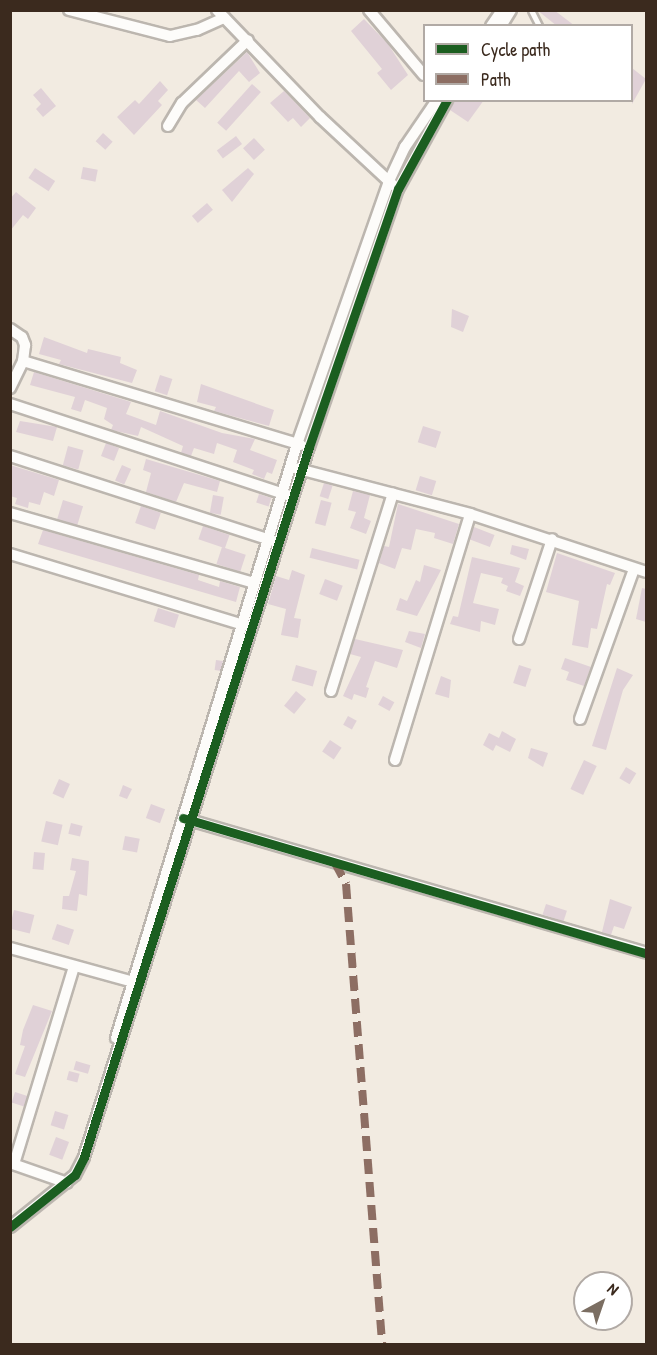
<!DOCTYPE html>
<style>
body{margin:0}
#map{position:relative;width:657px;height:1355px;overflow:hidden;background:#f2ebe1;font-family:"Patrick Hand",sans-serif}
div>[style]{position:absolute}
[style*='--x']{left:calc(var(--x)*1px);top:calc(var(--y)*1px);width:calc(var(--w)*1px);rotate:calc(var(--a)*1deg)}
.building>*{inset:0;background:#e0d1d7;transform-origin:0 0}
.roads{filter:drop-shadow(2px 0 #bcb6af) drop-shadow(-2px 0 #bcb6af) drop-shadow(0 2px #bcb6af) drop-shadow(0 -2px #bcb6af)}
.lane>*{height:5px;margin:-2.5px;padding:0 2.5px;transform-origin:2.5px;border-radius:2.5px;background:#fdfcfa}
.street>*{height:10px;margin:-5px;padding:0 5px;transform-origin:5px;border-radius:5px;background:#fdfcfa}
.quiet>*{height:8px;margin-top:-4px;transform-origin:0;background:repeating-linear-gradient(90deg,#8d6e63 0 15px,transparent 0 23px)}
.cycleway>*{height:9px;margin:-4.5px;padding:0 4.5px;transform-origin:4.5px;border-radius:4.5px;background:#1b5e20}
span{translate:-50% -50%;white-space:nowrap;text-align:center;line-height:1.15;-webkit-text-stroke:4.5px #fff;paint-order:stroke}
.frame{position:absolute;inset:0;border:12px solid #3b2a1e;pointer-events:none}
.legend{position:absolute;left:423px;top:24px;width:210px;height:78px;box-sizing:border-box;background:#fff;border:2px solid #b1aaa5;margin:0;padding:8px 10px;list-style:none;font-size:18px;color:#3b2a1e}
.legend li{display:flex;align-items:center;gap:12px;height:30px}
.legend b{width:30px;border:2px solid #b1aaa5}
.north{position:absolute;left:573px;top:1271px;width:60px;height:60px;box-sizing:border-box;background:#fff;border:2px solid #b1aaa5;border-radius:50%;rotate:40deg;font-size:16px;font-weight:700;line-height:24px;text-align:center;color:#3b2a1e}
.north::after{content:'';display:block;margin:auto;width:21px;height:27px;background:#7b6e62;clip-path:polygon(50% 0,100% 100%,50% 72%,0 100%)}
</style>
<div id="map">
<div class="building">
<div style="clip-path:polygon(537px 10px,554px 10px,575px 26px,557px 26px)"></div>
<div style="clip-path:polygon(364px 19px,388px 44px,408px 75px,391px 90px,377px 73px,382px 69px,351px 31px)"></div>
<div style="clip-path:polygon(247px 52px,260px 73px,249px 82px,239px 71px,205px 108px,196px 100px)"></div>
<div style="clip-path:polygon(632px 68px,646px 79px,632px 104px)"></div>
<div style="clip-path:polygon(160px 81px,168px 90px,158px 101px,162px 105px,134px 135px,117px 117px,135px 100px,139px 104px)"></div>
<div style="left:252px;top:84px;width:12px;height:52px;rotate:42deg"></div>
<div style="clip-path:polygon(41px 88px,56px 106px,43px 117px,36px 109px,41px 104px,33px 95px)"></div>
<div style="clip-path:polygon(284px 91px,310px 118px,301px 127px,293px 118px,288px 122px,270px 103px)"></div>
<div style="clip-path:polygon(454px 100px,484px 100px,468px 122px,450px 110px)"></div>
<div style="left:103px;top:133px;width:13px;height:11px;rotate:42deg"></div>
<div style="left:236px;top:136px;width:10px;height:24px;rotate:53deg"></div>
<div style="left:254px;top:138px;width:16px;height:15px;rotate:47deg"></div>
<div style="left:83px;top:167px;width:15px;height:12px;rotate:11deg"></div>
<div style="left:35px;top:168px;width:24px;height:12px;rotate:33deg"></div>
<div style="clip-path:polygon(248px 168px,254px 174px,232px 202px,222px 190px)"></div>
<div style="clip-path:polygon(16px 192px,36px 208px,28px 219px,23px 215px,10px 231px,10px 199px)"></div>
<div style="left:207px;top:203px;width:9px;height:20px;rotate:49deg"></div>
<div style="clip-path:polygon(452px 309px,469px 316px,463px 332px,451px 327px)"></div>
<div style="clip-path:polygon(44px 337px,87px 353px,88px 349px,121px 357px,120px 363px,137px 370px,132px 383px,59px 364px,61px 360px,39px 354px)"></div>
<div style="clip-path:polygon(34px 372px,131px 402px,126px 414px,156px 425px,160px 411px,222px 433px,255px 439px,250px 450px,277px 460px,272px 474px,267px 472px,264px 479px,252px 474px,254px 470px,233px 462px,237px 450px,217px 443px,214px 454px,194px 448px,191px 456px,181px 453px,183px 446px,141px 427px,138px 436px,111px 430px,113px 425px,104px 419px,107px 408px,85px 400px,81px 412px,71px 409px,75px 397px,30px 385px)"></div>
<div style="left:160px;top:375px;width:13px;height:17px;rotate:18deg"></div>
<div style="clip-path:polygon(201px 384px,274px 410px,269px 426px,214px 411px,216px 407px,197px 402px)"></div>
<div style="clip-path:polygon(20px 421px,57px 427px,53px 441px,16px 432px)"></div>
<div style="left:423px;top:426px;width:19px;height:17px;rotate:18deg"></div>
<div style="left:106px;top:443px;width:14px;height:14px;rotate:21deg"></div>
<div style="left:68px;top:446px;width:16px;height:20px;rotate:15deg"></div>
<div style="clip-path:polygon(146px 459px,220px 481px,217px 492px,184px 483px,176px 502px,146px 492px,151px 473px,143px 470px)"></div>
<div style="clip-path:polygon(10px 465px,59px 480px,54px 496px,44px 492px,40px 505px,29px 502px,28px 508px,15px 504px,17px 498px,10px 496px)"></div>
<div style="left:122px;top:465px;width:10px;height:17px;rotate:24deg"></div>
<div style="left:420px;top:476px;width:17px;height:15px;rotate:17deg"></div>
<div style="left:324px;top:483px;width:9px;height:14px;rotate:18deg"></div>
<div style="clip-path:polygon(353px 491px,370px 495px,364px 518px,371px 521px,366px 534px,350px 528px,356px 512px,348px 510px)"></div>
<div style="left:259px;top:494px;width:13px;height:9px;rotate:18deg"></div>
<div style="left:213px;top:495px;width:11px;height:18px;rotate:10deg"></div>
<div style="left:63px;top:500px;width:21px;height:20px;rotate:17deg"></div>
<div style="left:321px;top:500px;width:11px;height:24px;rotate:15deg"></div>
<div style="clip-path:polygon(398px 504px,459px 524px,453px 544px,434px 538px,435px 533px,416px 529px,411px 550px,402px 548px,395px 569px,379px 563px,384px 546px,389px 547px)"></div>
<div style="left:141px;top:506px;width:21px;height:18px;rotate:19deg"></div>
<div style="left:203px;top:526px;width:28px;height:14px;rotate:19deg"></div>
<div style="left:474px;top:527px;width:22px;height:13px;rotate:21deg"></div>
<div style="clip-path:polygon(43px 530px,199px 575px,198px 580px,219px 587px,220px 581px,240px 587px,236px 602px,38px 544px)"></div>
<div style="clip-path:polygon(512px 545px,529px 549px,526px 560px,510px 554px)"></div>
<div style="left:222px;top:547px;width:25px;height:18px;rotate:18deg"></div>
<div style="left:312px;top:548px;width:49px;height:10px;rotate:14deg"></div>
<div style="clip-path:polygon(557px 553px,615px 573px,610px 585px,607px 584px,597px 629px,591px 628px,588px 648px,572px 645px,579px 601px,546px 592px)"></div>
<div style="clip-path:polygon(472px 557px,520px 568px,515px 582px,524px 586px,520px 596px,506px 591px,508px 586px,501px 583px,503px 578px,481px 573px,473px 603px,499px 609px,495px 625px,481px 621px,480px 632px,450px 624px,453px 616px,458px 617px)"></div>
<div style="clip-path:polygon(424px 565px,441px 570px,417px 616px,396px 610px,400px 598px,407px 601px,416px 580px,420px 582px)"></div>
<div style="clip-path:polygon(292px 570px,305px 575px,294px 618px,301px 619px,298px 638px,281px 635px,286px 609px,268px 604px,276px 576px,289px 580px)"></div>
<div style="left:325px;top:579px;width:19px;height:16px;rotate:21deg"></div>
<div style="clip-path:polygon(642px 588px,646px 589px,646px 622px,636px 619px)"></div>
<div style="left:158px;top:608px;width:22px;height:14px;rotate:18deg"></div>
<div style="clip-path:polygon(409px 631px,425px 634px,421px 648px,405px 642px)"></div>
<div style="clip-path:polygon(355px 639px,403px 650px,397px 668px,375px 661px,366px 687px,369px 688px,366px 698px,354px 694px,352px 700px,343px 696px,361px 657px,350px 654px)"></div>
<div style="clip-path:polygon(565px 658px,591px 667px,584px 686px,566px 680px,569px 672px,561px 669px)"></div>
<div style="left:216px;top:660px;width:7px;height:10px;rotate:8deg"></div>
<div style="left:296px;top:665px;width:22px;height:16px;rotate:16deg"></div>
<div style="left:519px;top:665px;width:13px;height:19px;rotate:18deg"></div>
<div style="clip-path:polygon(617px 668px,633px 675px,623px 690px,606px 750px,592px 746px)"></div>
<div style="clip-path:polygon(441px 676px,451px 680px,449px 698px,435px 694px)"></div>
<div style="left:296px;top:691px;width:13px;height:19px;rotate:39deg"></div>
<div style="left:383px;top:696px;width:13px;height:10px;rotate:29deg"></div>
<div style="left:348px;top:716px;width:10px;height:10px;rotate:29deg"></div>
<div style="clip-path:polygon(502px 731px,516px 739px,510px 752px,496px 745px,493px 751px,483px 745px,489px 733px,499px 738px)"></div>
<div style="left:330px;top:740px;width:14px;height:14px;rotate:34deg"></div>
<div style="clip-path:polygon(531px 748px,548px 753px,543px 767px,528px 758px)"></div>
<div style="left:584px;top:760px;width:14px;height:32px;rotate:25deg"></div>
<div style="left:626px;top:767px;width:12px;height:13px;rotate:31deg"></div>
<div style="left:59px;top:779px;width:12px;height:16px;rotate:24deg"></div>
<div style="clip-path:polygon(123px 785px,132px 789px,127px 799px,119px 796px)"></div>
<div style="left:151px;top:804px;width:15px;height:15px;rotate:20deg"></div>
<div style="left:46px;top:821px;width:17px;height:21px;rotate:13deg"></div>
<div style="left:71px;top:823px;width:12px;height:11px;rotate:14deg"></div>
<div style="left:125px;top:836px;width:15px;height:14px;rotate:11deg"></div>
<div style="left:34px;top:852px;width:11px;height:17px;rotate:5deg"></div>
<div style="clip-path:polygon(72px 858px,89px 861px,87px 896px,79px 894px,77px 911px,62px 909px,63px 896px,69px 896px,76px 871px,70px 870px)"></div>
<div style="clip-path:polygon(610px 899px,632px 907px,624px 929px,614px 926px,611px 935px,602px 932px)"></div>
<div style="left:546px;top:904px;width:22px;height:11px;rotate:18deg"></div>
<div style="left:14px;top:910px;width:21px;height:19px;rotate:14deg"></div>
<div style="left:57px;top:924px;width:18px;height:16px;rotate:19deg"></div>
<div style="clip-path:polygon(33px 1005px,52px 1011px,25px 1077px,15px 1074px,25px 1046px,20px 1045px,23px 1030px)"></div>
<div style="left:76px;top:1061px;width:15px;height:9px;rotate:16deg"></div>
<div style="left:69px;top:1071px;width:11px;height:9px;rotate:15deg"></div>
<div style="left:15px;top:1092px;width:13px;height:11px;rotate:18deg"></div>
<div style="left:55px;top:1111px;width:14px;height:15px;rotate:17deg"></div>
<div style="left:56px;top:1137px;width:14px;height:19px;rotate:21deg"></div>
</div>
<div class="roads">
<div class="lane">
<div style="--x:531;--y:10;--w:18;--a:63"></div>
</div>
<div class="street">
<div style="--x:69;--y:10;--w:104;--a:14.4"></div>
<div style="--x:170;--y:36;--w:28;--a:-13"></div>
<div style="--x:197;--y:30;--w:30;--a:-24"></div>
<div style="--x:217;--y:10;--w:149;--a:46.1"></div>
<div style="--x:320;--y:117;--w:100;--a:43"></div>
<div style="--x:369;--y:10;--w:85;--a:49.8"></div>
<div style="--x:491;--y:26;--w:19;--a:-55"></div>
<div style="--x:501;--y:26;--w:19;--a:-58"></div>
<div style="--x:168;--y:126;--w:27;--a:-59"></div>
<div style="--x:182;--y:103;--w:91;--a:-43.7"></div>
<div style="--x:10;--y:329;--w:14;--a:34"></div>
<div style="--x:22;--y:337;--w:9;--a:69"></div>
<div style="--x:25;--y:345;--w:16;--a:97"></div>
<div style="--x:10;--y:388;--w:30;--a:-64"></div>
<div style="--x:23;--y:361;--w:290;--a:16.8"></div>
<div style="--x:10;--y:404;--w:294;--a:18.2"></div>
<div style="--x:10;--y:456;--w:276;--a:17.9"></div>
<div style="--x:295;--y:468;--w:181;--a:14.7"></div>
<div style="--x:470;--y:514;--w:185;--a:18.2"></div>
<div style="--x:10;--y:513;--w:254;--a:16"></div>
<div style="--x:10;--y:554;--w:245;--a:16.9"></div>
<div style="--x:519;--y:639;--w:105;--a:-71.7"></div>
<div style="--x:331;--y:691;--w:207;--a:-72.6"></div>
<div style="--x:580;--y:719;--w:159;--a:-70.2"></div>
<div style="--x:395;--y:760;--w:257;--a:-73"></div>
<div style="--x:186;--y:819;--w:479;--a:16.2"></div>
<div style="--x:10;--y:948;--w:132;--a:15.4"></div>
<div style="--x:116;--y:1038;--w:621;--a:-73.05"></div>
<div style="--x:297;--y:444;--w:279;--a:-70.7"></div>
<div style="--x:389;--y:181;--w:38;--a:-65"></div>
<div style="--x:405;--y:147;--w:57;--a:-55.8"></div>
<div style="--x:10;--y:1163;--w:60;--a:19.3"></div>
<div style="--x:14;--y:1164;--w:207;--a:-73.1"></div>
<div style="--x:10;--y:1227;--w:83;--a:-38.7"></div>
<div style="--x:75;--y:1175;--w:20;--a:-63"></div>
<div style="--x:84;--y:1157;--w:745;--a:-72.42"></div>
<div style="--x:309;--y:447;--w:273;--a:-71"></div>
<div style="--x:398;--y:189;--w:102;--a:-61.2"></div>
</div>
</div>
<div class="quiet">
<div style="--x:335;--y:863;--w:24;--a:62"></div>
<div style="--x:346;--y:884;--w:461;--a:85.5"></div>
</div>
<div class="cycleway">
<div style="--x:183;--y:818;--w:482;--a:16.3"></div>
<div style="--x:10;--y:1227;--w:83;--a:-38.7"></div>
<div style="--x:75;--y:1175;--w:20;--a:-63"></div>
<div style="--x:84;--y:1157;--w:745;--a:-72.42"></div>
<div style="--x:309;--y:447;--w:273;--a:-71"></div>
<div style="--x:398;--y:189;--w:102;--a:-61.2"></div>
</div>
<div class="frame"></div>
<ul class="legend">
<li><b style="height:8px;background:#1b5e20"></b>Cycle path</li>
<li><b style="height:8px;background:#8d6e63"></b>Path</li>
</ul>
<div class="north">N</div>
</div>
